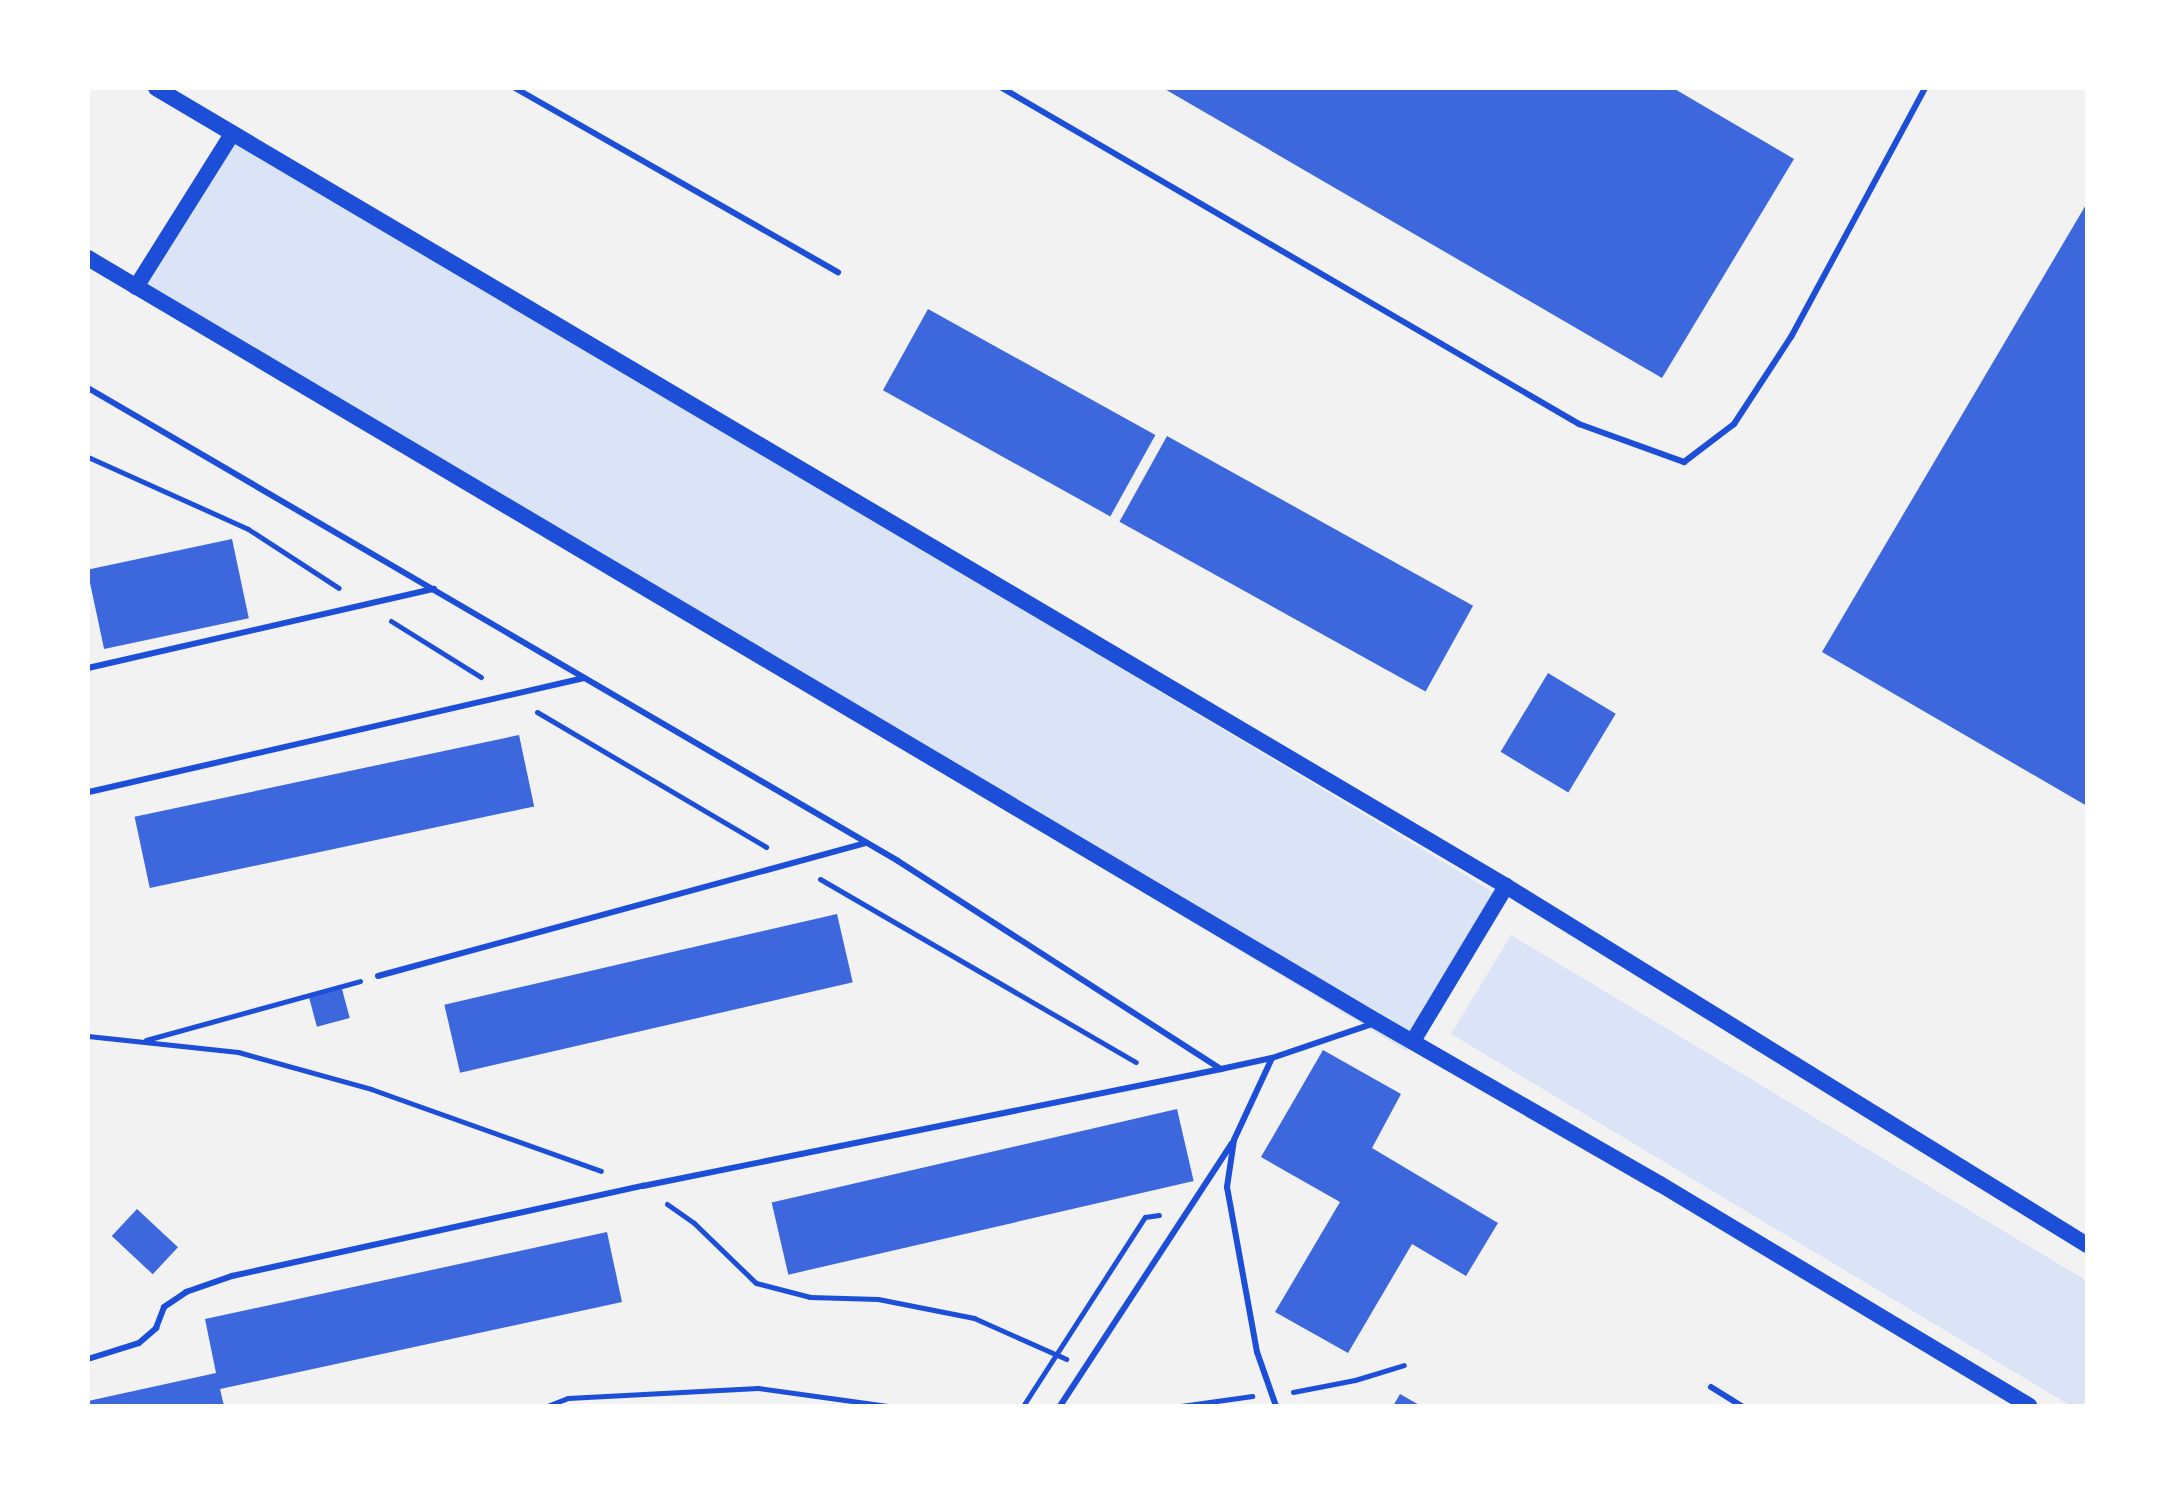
<!DOCTYPE html>
<style>
body{margin:0}
#map{position:relative;width:2175px;height:1494px;overflow:hidden;background:#f2f2f2;font-family:Inter,sans-serif}
div>[style]{position:absolute}
[style*='--x']{left:calc(var(--x)*1px);top:calc(var(--y)*1px);width:calc(var(--w)*1px);rotate:calc(var(--a)*1deg)}
.green>*{inset:0;background:#dbe4f7;transform-origin:0 0}
.building>*{inset:0;background:#3d67dc;transform-origin:0 0}
.path>*{height:5px;margin:-2.5px;padding:0 2.5px;transform-origin:2.5px;border-radius:2.5px;background:#1d4ed8}
.service>*{height:6px;margin:-3px;padding:0 3px;transform-origin:3px;border-radius:3px;background:#1d4ed8}
.secondary>*{height:16px;margin:-8px;padding:0 8px;transform-origin:8px;border-radius:8px;background:#1d4ed8}
span{translate:-50% -50%;white-space:nowrap;text-align:center;line-height:1.15;-webkit-text-stroke:7px #fff;paint-order:stroke}
.frame{position:absolute;inset:0;border:90px solid #fff;pointer-events:none}
</style>
<div id="map">
<div class="green">
<div style="left:232px;top:134px;width:1479px;height:181px;rotate:31deg"></div>
<div style="clip-path:polygon(1511px 935px,2087px 1281px,2087px 1406px,2071px 1406px,1451px 1034px)"></div>
</div>
<div class="building">
<div style="clip-path:polygon(1163px 88px,1673px 88px,1794px 159px,1662px 378px)"></div>
<div style="clip-path:polygon(2087px 203px,2087px 806px,1822px 652px)"></div>
<div style="left:928px;top:309px;width:260px;height:93px;rotate:29deg"></div>
<div style="left:1167px;top:436px;width:350px;height:98px;rotate:29deg"></div>
<div style="left:232px;top:539px;width:81px;height:148px;rotate:78deg"></div>
<div style="left:1548px;top:673px;width:79px;height:92px;rotate:31deg"></div>
<div style="left:519px;top:735px;width:73px;height:393px;rotate:78deg"></div>
<div style="left:837px;top:914px;width:70px;height:403px;rotate:77deg"></div>
<div style="left:342px;top:989px;width:30px;height:34px;rotate:75deg"></div>
<div style="clip-path:polygon(1323px 1050px,1401px 1094px,1372px 1148px,1498px 1223px,1466px 1276px,1412px 1244px,1348px 1353px,1275px 1312px,1340px 1202px,1261px 1157px)"></div>
<div style="left:1177px;top:1109px;width:74px;height:416px;rotate:77deg"></div>
<div style="left:137px;top:1209px;width:56px;height:37px;rotate:43deg"></div>
<div style="clip-path:polygon(607px 1232px,622px 1302px,220px 1389px,224px 1406px,88px 1406px,88px 1401px,216px 1373px,205px 1319px)"></div>
<div style="clip-path:polygon(1400px 1394px,1421px 1406px,1393px 1406px)"></div>
</div>
<div class="path">
<div style="--x:88;--y:457;--w:175;--a:24.2"></div>
<div style="--x:248;--y:529;--w:108;--a:33"></div>
<div style="--x:391;--y:621;--w:106;--a:31.9"></div>
<div style="--x:537;--y:712;--w:266;--a:30.5"></div>
<div style="--x:820;--y:879;--w:365;--a:30.1"></div>
<div style="--x:88;--y:1036;--w:151;--a:6.1"></div>
<div style="--x:238;--y:1052;--w:138;--a:15.5"></div>
<div style="--x:371;--y:1089;--w:244;--a:19.6"></div>
<div style="--x:146;--y:1040;--w:222;--a:-15.4"></div>
<div style="--x:667;--y:1204;--w:33;--a:35"></div>
<div style="--x:694;--y:1223;--w:86;--a:44.1"></div>
<div style="--x:756;--y:1283;--w:56;--a:14.5"></div>
<div style="--x:810;--y:1297;--w:68;--a:1.7"></div>
<div style="--x:878;--y:1299;--w:98;--a:11.2"></div>
<div style="--x:974;--y:1318;--w:101;--a:24"></div>
<div style="--x:1293;--y:1392;--w:63;--a:-11"></div>
<div style="--x:1355;--y:1380;--w:51;--a:-17"></div>
<div style="--x:547;--y:1406;--w:22;--a:-21"></div>
<div style="--x:568;--y:1398;--w:190;--a:-3"></div>
<div style="--x:758;--y:1388;--w:131;--a:7.9"></div>
<div style="--x:1023;--y:1406;--w:225;--a:-57.2"></div>
<div style="--x:1145;--y:1217;--w:14;--a:-8"></div>
<div style="--x:1181;--y:1406;--w:72;--a:-8"></div>
</div>
<div class="service">
<div style="--x:515;--y:88;--w:372;--a:29.7"></div>
<div style="--x:1002;--y:88;--w:668;--a:30.21"></div>
<div style="--x:1579;--y:424;--w:112;--a:19.9"></div>
<div style="--x:1684;--y:462;--w:63;--a:-37.2"></div>
<div style="--x:1734;--y:424;--w:104;--a:-56.8"></div>
<div style="--x:1791;--y:337;--w:283;--a:-61.7"></div>
<div style="--x:88;--y:388;--w:938;--a:30.28"></div>
<div style="--x:898;--y:861;--w:384;--a:32.8"></div>
<div style="--x:1221;--y:1069;--w:52;--a:-12.2"></div>
<div style="--x:1272;--y:1058;--w:106;--a:-18.8"></div>
<div style="--x:88;--y:668;--w:355;--a:-12.9"></div>
<div style="--x:89;--y:792;--w:508;--a:-12.97"></div>
<div style="--x:378;--y:976;--w:506;--a:-15.25"></div>
<div style="--x:1272;--y:1058;--w:90;--a:114.9"></div>
<div style="--x:1234;--y:1140;--w:48;--a:98.5"></div>
<div style="--x:1227;--y:1187;--w:168;--a:79.7"></div>
<div style="--x:1257;--y:1352;--w:57;--a:70.6"></div>
<div style="--x:88;--y:1359;--w:53;--a:-17.4"></div>
<div style="--x:139;--y:1343;--w:23;--a:-41"></div>
<div style="--x:156;--y:1328;--w:22;--a:-69"></div>
<div style="--x:164;--y:1307;--w:27;--a:-34"></div>
<div style="--x:186;--y:1292;--w:49;--a:-19.2"></div>
<div style="--x:232;--y:1276;--w:421;--a:-12.4"></div>
<div style="--x:643;--y:1186;--w:590;--a:-11.44"></div>
<div style="--x:1711;--y:1387;--w:36;--a:32"></div>
<div style="--x:1060;--y:1406;--w:314;--a:-56.8"></div>
</div>
<div class="secondary">
<div style="--x:156;--y:88;--w:1568;--a:30.59"></div>
<div style="--x:1506;--y:886;--w:683;--a:31.71"></div>
<div style="--x:88;--y:258;--w:1499;--a:30.64"></div>
<div style="--x:1378;--y:1022;--w:325;--a:29.9"></div>
<div style="--x:1660;--y:1184;--w:431;--a:31"></div>
<div style="--x:136;--y:287;--w:181;--a:-57.9"></div>
<div style="--x:1413;--y:1041;--w:181;--a:-59"></div>
</div>
<div class="frame"></div>
</div>
